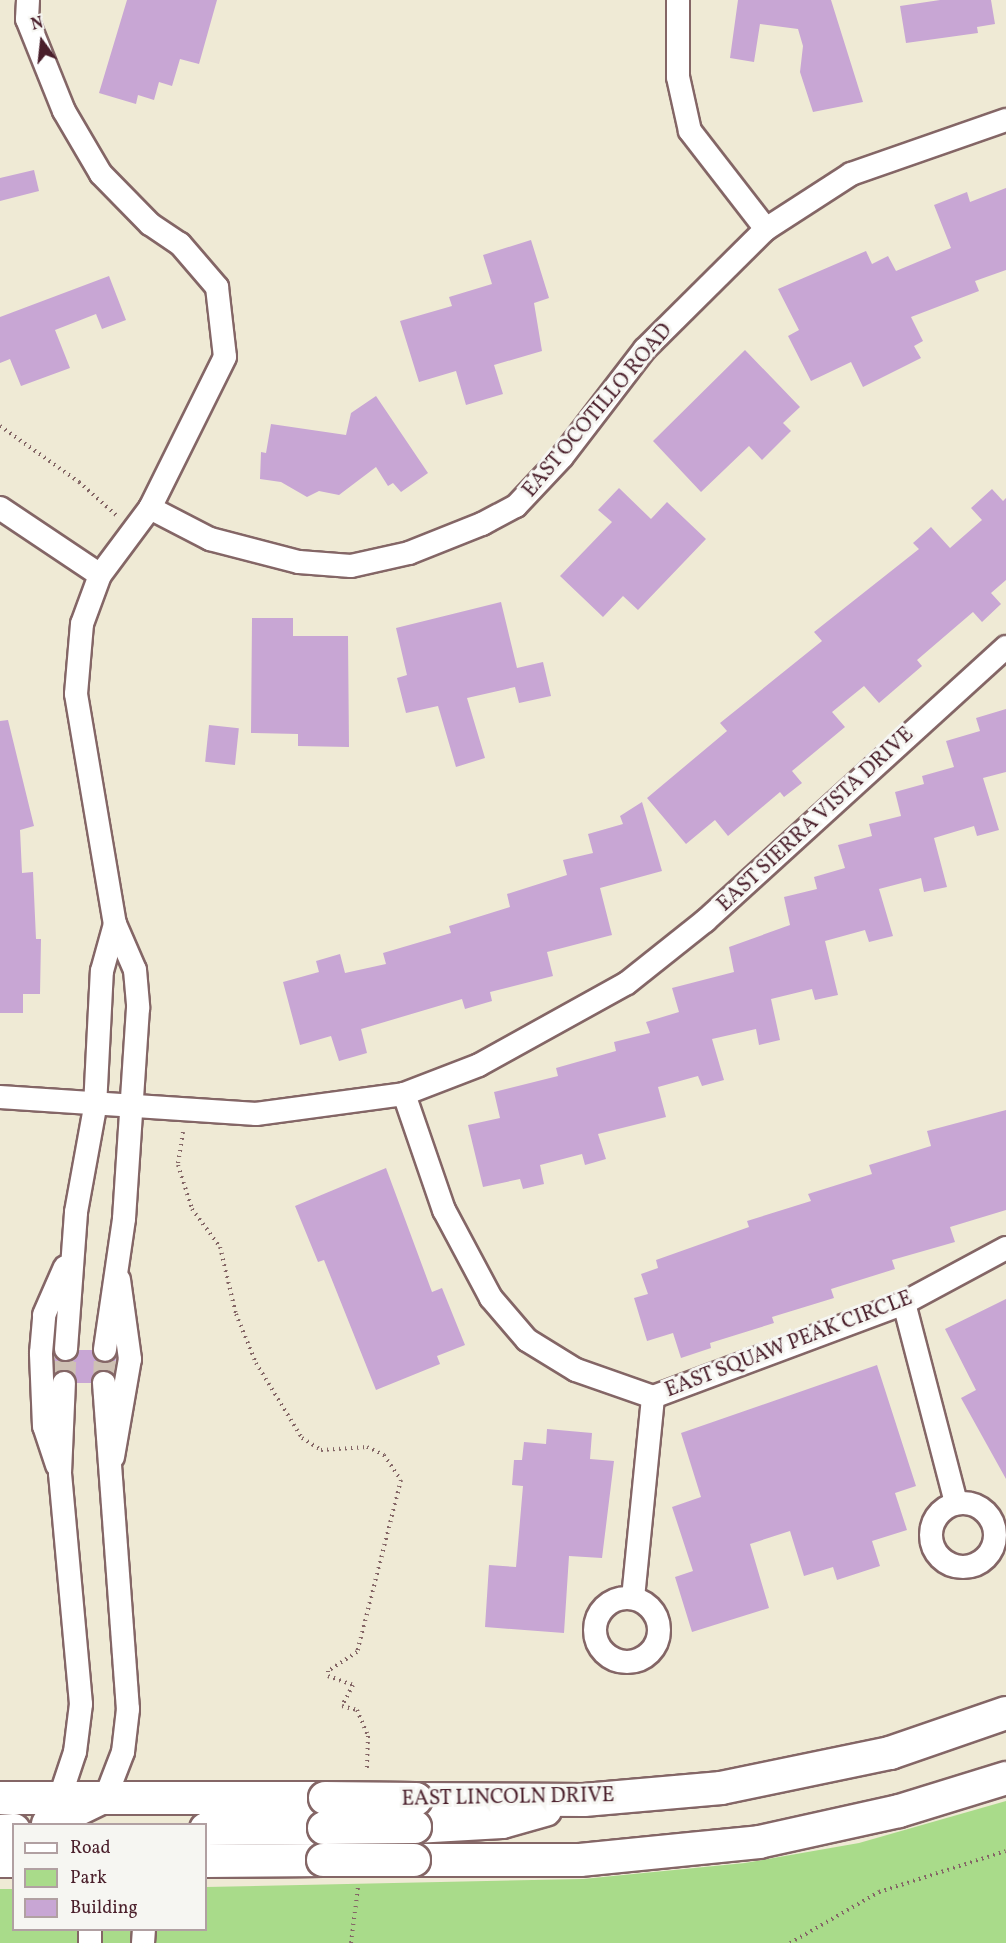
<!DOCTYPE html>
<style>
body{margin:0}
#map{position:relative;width:1006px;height:1943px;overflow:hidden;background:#efead5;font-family:Vollkorn,serif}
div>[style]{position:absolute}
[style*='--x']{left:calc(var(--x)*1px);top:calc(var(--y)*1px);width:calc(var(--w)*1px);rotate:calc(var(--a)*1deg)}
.green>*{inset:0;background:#a9db8a}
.building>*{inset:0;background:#c8a6d4;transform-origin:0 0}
.street-tunnel>*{height:22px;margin-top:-11px;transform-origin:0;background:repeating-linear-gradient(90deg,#cec1b3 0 22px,transparent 0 33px)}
.path>*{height:4px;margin-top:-2px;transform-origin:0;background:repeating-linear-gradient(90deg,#846666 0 1.5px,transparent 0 6px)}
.roads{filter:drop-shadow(2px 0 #846666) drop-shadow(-2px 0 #846666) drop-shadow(0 2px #846666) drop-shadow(0 -2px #846666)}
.street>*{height:22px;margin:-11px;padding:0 11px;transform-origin:11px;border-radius:11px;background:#fff}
.street>.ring{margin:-11px;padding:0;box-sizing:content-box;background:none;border:22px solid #fff;border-radius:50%}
.secondary>*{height:32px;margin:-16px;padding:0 16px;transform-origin:16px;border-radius:16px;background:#fff}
.bridges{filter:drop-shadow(2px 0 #846666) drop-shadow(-2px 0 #846666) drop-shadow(0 2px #846666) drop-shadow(0 -2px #846666)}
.secondary-bridge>*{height:32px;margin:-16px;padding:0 16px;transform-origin:16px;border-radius:16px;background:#fff}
span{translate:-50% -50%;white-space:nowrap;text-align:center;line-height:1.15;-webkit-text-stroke:6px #f6f6f2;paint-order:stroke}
.street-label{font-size:21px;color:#4a1f2b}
.legend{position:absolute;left:12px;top:1823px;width:195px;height:108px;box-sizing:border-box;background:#f6f6f2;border:2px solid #b1a0a2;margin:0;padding:8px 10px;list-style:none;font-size:18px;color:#4a1f2b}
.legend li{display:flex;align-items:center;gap:12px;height:30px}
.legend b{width:30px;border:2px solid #b1a0a2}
.north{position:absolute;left:12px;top:12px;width:60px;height:60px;-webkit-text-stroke:4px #f6f6f2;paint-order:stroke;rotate:345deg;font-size:16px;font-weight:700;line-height:24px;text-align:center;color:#4a1f2b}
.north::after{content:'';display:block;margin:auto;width:21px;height:27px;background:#4a1f2b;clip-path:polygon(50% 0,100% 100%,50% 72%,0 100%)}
</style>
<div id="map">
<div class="green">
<div style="clip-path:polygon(1006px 1801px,1006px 1943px,0 1943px,0 1889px,13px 1889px,14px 1930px,206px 1930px,206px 1887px,583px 1879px,745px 1863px,859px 1843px)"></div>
</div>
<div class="building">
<div style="clip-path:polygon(127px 0,217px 0,199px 64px,180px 59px,172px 86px,159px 82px,154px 100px,138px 95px,136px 104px,99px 93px)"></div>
<div style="clip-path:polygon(738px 0,831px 0,863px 102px,813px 112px,800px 72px,803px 46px,798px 29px,760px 24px,754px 62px,730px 58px)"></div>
<div style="clip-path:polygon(940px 0,991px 0,995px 24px,977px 27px,978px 33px,906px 43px,900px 6px)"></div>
<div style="clip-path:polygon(34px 170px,39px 191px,0 201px,0 178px)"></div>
<div style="clip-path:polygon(1006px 188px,1006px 270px,975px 281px,979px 291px,911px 317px,923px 341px,914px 346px,921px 358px,863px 387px,851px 362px,811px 381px,788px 336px,799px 330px,778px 289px,866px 251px,872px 264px,888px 256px,896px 271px,951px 248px,934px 205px,967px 192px,970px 202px)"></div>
<div style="clip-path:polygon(531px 240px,549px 298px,534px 303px,542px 351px,494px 365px,503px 394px,466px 405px,456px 371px,419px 382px,400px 321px,452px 306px,449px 297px,492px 284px,483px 255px)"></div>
<div style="clip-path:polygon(109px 276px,126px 320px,102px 329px,96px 314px,55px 330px,70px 368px,21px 386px,10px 359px,0 363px,0 317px)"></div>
<div style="clip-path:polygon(745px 350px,800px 407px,783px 423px,791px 431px,762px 460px,749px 446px,701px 492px,653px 441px)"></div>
<div style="clip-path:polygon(376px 396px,428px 473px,401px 492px,393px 483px,388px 486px,376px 467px,339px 495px,319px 491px,307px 497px,281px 482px,260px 479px,261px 452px,266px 453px,271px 424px,346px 435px,351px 413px)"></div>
<div style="clip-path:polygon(619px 488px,651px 519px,667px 502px,706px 539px,638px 610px,623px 596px,603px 617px,560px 576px,612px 522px,598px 510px)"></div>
<div style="clip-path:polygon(992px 489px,1003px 501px,1006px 498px,1006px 580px,991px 593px,1001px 604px,982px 622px,973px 612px,917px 660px,922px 666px,879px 703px,864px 686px,832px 712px,845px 727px,792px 771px,802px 783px,784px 797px,780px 792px,728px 836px,715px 820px,686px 844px,647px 798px,727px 731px,720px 723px,822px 641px,814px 632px,919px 549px,913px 543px,931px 527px,950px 548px,982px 520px,971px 508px)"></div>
<div style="clip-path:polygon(501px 602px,517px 668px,543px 662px,551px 696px,519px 703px,515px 687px,467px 698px,485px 758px,456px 767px,438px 706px,406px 713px,397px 678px,407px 675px,396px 628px)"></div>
<div style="clip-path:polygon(252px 618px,293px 618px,293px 636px,348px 636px,349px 747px,298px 746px,298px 734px,251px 733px)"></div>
<div style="clip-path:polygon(1006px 709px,1006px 772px,983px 778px,999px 830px,977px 836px,974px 826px,934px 838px,947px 887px,924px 892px,921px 878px,879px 889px,893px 936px,869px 942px,865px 930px,825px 941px,838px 995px,815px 1000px,812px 989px,771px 999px,780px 1040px,759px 1045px,756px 1029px,712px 1039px,724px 1080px,702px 1086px,698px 1076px,658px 1087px,666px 1117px,598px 1134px,606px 1159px,585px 1165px,582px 1154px,540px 1165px,544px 1184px,523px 1189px,520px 1179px,483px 1187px,468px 1125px,500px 1118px,494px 1092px,558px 1076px,556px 1068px,616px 1051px,614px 1042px,650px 1033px,646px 1022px,679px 1012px,672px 988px,734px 972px,729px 947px,790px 925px,784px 897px,817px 889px,814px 877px,845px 868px,838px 845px,872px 836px,869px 824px,901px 816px,895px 792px,924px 784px,922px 776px,954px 767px,946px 741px,980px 731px,976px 718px)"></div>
<div style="clip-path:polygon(8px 720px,34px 826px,20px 830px,22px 873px,33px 872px,36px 939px,41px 939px,40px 994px,23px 994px,23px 1013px,0 1013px,0 721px)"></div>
<div style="left:209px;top:725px;width:30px;height:37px;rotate:6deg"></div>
<div style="clip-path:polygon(642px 802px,662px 871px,600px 888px,612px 935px,547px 952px,553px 976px,490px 992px,492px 1001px,465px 1009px,462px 999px,361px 1029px,367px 1053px,339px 1061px,331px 1036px,300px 1045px,283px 982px,319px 972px,316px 961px,340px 954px,345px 973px,386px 964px,383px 953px,451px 933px,449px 926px,510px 907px,507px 894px,567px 875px,563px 860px,593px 853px,588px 834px,623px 824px,620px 816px)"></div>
<div style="clip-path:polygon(1006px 1110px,1006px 1210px,950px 1227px,955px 1242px,892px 1260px,895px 1269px,831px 1289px,834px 1298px,772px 1317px,774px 1323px,710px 1343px,711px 1348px,681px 1358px,673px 1333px,647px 1341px,634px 1298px,648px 1294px,641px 1274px,658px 1268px,656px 1260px,749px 1227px,747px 1221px,811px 1201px,808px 1194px,872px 1174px,869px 1165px,931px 1146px,927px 1131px)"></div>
<div style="clip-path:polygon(386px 1168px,432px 1292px,442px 1288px,465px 1345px,437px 1356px,440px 1364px,376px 1390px,324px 1260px,318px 1262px,295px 1206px)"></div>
<div style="clip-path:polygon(1006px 1299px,1006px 1479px,961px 1398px,976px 1390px,945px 1329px)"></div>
<div style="clip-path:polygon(79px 1350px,92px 1350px,102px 1363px,116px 1357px,114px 1374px,102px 1370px,91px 1383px,77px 1383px,71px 1371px,55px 1373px,55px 1356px,71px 1361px)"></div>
<div style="clip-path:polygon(877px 1365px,916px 1486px,895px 1493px,907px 1530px,872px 1541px,880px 1566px,837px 1580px,833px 1567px,804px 1576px,790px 1531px,750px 1544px,769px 1608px,692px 1632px,675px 1577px,693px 1571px,672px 1507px,701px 1497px,681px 1433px)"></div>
<div style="clip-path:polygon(547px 1429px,592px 1433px,590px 1459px,614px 1461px,602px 1558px,569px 1556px,564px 1633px,485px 1627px,489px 1565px,516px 1567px,523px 1486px,512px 1485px,514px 1460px,522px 1460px,524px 1442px,546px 1444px)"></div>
</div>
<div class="street-tunnel">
<div style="--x:64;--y:1383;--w:34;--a:-87"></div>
<div style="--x:104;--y:1383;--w:33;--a:-88"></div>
</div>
<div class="path">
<div style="--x:0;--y:426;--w:97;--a:35.3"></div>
<div style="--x:79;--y:482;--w:50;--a:41.7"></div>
<div style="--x:183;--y:1132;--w:33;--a:99"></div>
<div style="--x:178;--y:1165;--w:46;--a:72.3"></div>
<div style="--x:192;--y:1209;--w:47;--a:53.6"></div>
<div style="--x:220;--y:1247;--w:69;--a:76.6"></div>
<div style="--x:236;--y:1314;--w:53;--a:67.8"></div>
<div style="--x:256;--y:1363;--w:88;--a:58.5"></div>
<div style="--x:302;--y:1438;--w:22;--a:32"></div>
<div style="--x:321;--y:1450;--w:46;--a:-3.7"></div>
<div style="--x:367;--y:1447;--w:19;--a:25"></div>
<div style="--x:384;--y:1455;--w:30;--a:56"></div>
<div style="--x:401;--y:1480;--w:178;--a:104.3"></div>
<div style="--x:357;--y:1652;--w:35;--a:147"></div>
<div style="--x:328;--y:1671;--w:5;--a:90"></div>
<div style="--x:328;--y:1676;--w:27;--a:20"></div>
<div style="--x:353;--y:1685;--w:24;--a:118"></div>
<div style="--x:342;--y:1706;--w:16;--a:15"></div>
<div style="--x:357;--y:1710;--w:28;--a:67"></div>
<div style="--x:368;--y:1736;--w:33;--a:92"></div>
<div style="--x:351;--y:1943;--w:56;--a:-82.9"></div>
<div style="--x:790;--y:1943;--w:103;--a:-29.8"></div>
<div style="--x:879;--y:1892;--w:133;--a:-17.9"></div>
</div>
<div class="roads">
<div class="street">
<div style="--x:28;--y:0;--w:19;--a:93"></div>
<div style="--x:27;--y:19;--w:99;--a:68.1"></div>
<div style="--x:64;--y:111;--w:73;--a:59.6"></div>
<div style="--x:101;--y:174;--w:70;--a:45.6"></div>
<div style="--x:150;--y:224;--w:36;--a:34"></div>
<div style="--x:180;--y:244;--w:57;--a:49.3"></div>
<div style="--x:217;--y:287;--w:70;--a:83.5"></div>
<div style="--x:225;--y:357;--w:169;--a:116.4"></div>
<div style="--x:150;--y:508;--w:84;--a:126.7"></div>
<div style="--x:100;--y:575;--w:52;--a:110.2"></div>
<div style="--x:82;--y:624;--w:70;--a:94.9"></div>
<div style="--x:76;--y:694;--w:233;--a:80.4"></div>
<div style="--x:115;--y:924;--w:50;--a:66.5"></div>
<div style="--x:135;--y:970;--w:38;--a:85"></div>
<div style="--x:138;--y:1008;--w:211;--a:93.8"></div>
<div style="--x:124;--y:1219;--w:132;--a:98.3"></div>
<div style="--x:678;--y:0;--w:77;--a:90"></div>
<div style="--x:678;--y:77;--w:55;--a:77.5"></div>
<div style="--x:690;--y:131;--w:124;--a:52.2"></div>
<div style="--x:0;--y:508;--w:120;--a:33.8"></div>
<div style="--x:150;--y:508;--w:68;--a:27.3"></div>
<div style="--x:210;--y:539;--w:92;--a:14.5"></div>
<div style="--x:299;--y:562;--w:52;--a:4.4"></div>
<div style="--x:351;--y:566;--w:59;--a:-12.6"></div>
<div style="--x:409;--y:553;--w:79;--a:-21.7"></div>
<div style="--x:482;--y:524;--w:38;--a:-28"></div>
<div style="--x:516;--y:506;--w:67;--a:-46.8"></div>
<div style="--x:562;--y:457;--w:136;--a:-52.5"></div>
<div style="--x:645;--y:349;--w:170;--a:-44.8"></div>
<div style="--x:766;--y:229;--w:101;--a:-32.9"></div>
<div style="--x:851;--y:174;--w:164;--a:-19.2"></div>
<div style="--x:404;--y:1094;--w:123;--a:71"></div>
<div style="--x:444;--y:1210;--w:100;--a:61.9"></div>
<div style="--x:491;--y:1298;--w:55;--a:49.4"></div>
<div style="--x:527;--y:1340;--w:57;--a:31.5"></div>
<div style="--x:576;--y:1370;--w:82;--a:19.3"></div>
<div style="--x:653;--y:1397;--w:268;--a:-20.5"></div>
<div style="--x:904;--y:1303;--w:116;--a:-28.3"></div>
<div style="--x:0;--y:1097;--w:257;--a:3.8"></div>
<div style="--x:256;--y:1114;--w:149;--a:-7.7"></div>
<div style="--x:404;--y:1094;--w:80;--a:-21.1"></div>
<div style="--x:479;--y:1065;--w:169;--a:-29"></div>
<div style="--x:627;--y:983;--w:100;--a:-38.5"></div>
<div style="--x:705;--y:921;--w:407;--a:-42.3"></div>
<div style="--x:904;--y:1303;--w:207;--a:75.4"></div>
<div style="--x:66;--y:1349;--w:137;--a:-85.8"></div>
<div style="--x:76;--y:1212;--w:107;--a:-79.7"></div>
<div style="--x:95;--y:1107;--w:136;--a:-87.1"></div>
<div style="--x:102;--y:971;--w:49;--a:-74.5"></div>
<div style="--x:104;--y:1383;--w:327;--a:85.8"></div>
<div style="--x:128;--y:1709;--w:43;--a:96.6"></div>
<div style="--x:123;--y:1752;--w:47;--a:111.1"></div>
<div style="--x:113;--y:1457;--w:99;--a:-80.2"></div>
<div style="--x:130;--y:1359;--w:80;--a:-97.9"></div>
<div style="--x:57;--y:1465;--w:41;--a:-108.4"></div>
<div style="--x:44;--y:1426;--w:73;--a:-92.4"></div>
<div style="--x:41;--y:1353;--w:38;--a:-85"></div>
<div style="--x:44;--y:1315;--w:52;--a:-66.4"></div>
<div class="ring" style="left:931px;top:1503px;width:42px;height:42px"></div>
<div style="--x:633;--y:1598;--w:202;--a:-84.3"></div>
<div class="ring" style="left:595px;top:1598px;width:42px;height:42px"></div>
<div style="--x:60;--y:1797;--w:47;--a:-71.6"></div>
<div style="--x:75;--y:1752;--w:48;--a:-82.9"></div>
<div style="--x:81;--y:1704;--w:232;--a:-95.2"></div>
<div style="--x:60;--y:1473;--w:90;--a:-87.5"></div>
<div style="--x:90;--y:1943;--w:13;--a:-90"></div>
<div style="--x:143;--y:1943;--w:13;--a:-86"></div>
</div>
<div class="secondary">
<div style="--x:0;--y:1798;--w:325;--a:0"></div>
<div style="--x:416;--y:1799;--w:168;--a:0.3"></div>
<div style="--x:584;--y:1800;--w:138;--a:-5"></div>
<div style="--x:721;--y:1788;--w:173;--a:-11.7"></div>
<div style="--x:890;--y:1753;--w:123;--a:-19"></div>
<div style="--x:48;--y:1824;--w:57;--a:-26.1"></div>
<div style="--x:415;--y:1827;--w:87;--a:-3.3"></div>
<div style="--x:502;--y:1822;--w:45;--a:-15.6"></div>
<div style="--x:206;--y:1829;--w:118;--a:-0.5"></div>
<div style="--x:0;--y:1831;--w:14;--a:-4"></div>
<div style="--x:414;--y:1860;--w:166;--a:0"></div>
<div style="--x:580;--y:1860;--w:180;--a:-5.7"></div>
<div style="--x:759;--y:1842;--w:143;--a:-12.5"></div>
<div style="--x:899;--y:1811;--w:112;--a:-17.1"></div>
<div style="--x:0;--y:1861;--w:14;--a:0"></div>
<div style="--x:206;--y:1861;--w:117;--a:-0.5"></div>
</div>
</div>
<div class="bridges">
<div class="secondary-bridge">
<div style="--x:325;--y:1798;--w:91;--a:0.6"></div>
<div style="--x:324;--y:1828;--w:91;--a:-0.6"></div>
<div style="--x:323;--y:1860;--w:91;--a:0"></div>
</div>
</div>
<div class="street-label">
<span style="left:598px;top:411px;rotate:-50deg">EAST OCOTILLO ROAD</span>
<span style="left:816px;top:820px;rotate:-43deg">EAST SIERRA VISTA DRIVE</span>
<span style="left:789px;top:1345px;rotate:-21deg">EAST SQUAW PEAK CIRCLE</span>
<span style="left:508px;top:1798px;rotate:-1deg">EAST LINCOLN DRIVE</span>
</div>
<ul class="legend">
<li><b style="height:8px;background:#fff"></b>Road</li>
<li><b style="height:16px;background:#a9db8a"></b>Park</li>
<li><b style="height:16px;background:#c8a6d4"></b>Building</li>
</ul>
<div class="north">N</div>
</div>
